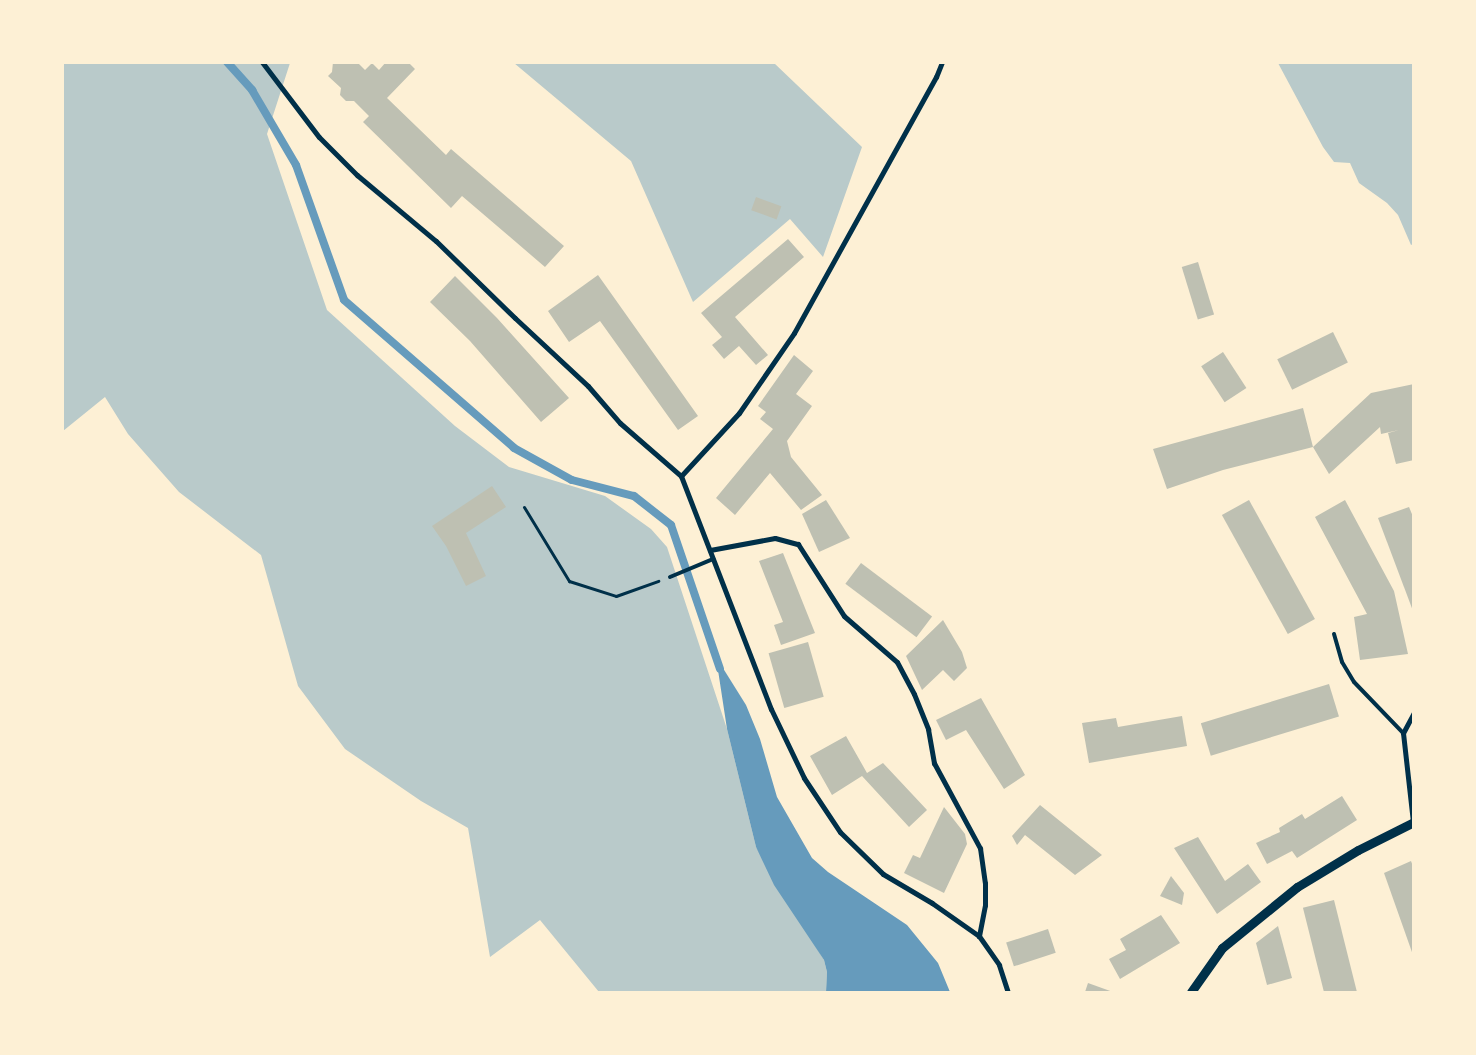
<!DOCTYPE html>
<style>
body{margin:0}
#map{position:relative;width:1476px;height:1055px;overflow:hidden;background:#fdf0d5;font-family:"Exo 2",sans-serif}
div>[style]{position:absolute}
[style*='--x']{left:calc(var(--x)*1px);top:calc(var(--y)*1px);width:calc(var(--w)*1px);rotate:calc(var(--a)*1deg)}
.green>*{inset:0;background:#b9caca}
.water>*{inset:0;background:#669bbc}
.stream>*{height:8px;margin:-4px;padding:0 4px;transform-origin:4px;border-radius:4px;background:#669bbc}
.building>*{inset:0;background:#bec0b2;transform-origin:0 0}
.path>*{height:3px;margin:-1.5px;padding:0 1.5px;transform-origin:1.5px;border-radius:1.5px;background:#003049}
.service>*{height:4px;margin:-2px;padding:0 2px;transform-origin:2px;border-radius:2px;background:#003049}
.minor>*{height:5px;margin:-2.5px;padding:0 2.5px;transform-origin:2.5px;border-radius:2.5px;background:#003049}
.tertiary>*{height:9px;margin:-4.5px;padding:0 4.5px;transform-origin:4.5px;border-radius:4.5px;background:#003049}
span{translate:-50% -50%;white-space:nowrap;text-align:center;line-height:1.15;-webkit-text-stroke:5px #fdf0d5;paint-order:stroke}
.frame{position:absolute;inset:0;border:64px solid #fdf0d5;pointer-events:none}
</style>
<div id="map">
<div class="green">
<div style="clip-path:polygon(62px 63px,290px 63px,267px 134px,327px 310px,455px 426px,509px 467px,605px 496px,651px 529px,667px 547px,727px 729px,756px 847px,824px 960px,827px 972px,826px 992px,599px 992px,540px 920px,490px 957px,468px 828px,421px 801px,345px 749px,298px 686px,261px 555px,179px 492px,128px 434px,105px 397px,63px 431px)"></div>
<div style="clip-path:polygon(514px 63px,774px 63px,862px 147px,823px 257px,790px 219px,693px 302px,631px 161px)"></div>
<div style="clip-path:polygon(1278px 63px,1413px 63px,1413px 244px,1411px 245px,1398px 215px,1387px 203px,1359px 183px,1350px 163px,1334px 162px,1323px 147px)"></div>
</div>
<div class="water">
<div style="clip-path:polygon(716px 657px,746px 705px,760px 739px,777px 797px,812px 858px,828px 872px,907px 925px,938px 963px,950px 992px,826px 992px,827px 972px,824px 960px,774px 885px,756px 847px,727px 729px)"></div>
</div>
<div class="stream">
<div style="--x:227;--y:62;--w:38;--a:48"></div>
<div style="--x:252;--y:90;--w:87;--a:59.6"></div>
<div style="--x:296;--y:165;--w:143;--a:70.4"></div>
<div style="--x:344;--y:300;--w:225;--a:41"></div>
<div style="--x:514;--y:448;--w:66;--a:28.9"></div>
<div style="--x:572;--y:480;--w:64;--a:14.5"></div>
<div style="--x:634;--y:496;--w:47;--a:38.1"></div>
<div style="--x:671;--y:525;--w:152;--a:71.2"></div>
</div>
<div class="building">
<div style="clip-path:polygon(333px 62px,357px 62px,365px 70px,372px 63px,379px 70px,386px 62px,408px 62px,415px 69px,387px 98px,446px 155px,451px 149px,564px 246px,545px 267px,462px 196px,451px 208px,363px 122px,369px 116px,354px 101px,346px 101px,340px 95px,341px 88px,328px 76px,332px 72px)"></div>
<div style="left:756px;top:197px;width:27px;height:14px;rotate:20deg"></div>
<div style="clip-path:polygon(788px 239px,804px 257px,735px 317px,768px 355px,756px 365px,739px 346px,724px 359px,712px 345px,722px 337px,701px 313px)"></div>
<div style="left:1198px;top:262px;width:55px;height:17px;rotate:73deg"></div>
<div style="clip-path:polygon(598px 275px,698px 416px,678px 430px,600px 321px,569px 342px,548px 311px)"></div>
<div style="clip-path:polygon(455px 276px,497px 318px,569px 398px,541px 422px,470px 341px,430px 302px)"></div>
<div style="left:1333px;top:332px;width:34px;height:62px;rotate:64deg"></div>
<div style="left:1223px;top:352px;width:43px;height:26px;rotate:57deg"></div>
<div style="clip-path:polygon(794px 355px,813px 371px,796px 394px,812px 406px,787px 441px,791px 457px,822px 495px,801px 510px,770px 473px,735px 515px,716px 498px,773px 429px,760px 419px,766px 412px,758px 406px)"></div>
<div style="clip-path:polygon(1414px 384px,1414px 427px,1412px 427px,1414px 460px,1396px 464px,1388px 433px,1399px 430px,1381px 434px,1380px 427px,1329px 474px,1313px 447px,1223px 470px,1167px 489px,1153px 449px,1303px 408px,1313px 447px,1371px 393px)"></div>
<div style="clip-path:polygon(492px 486px,506px 507px,466px 533px,486px 576px,466px 586px,446px 546px,432px 526px)"></div>
<div style="clip-path:polygon(826px 500px,850px 538px,819px 552px,802px 514px)"></div>
<div style="left:1249px;top:500px;width:136px;height:31px;rotate:61deg"></div>
<div style="clip-path:polygon(1345px 500px,1394px 591px,1408px 654px,1360px 660px,1354px 617px,1367px 614px,1315px 517px)"></div>
<div style="clip-path:polygon(1409px 507px,1414px 519px,1413px 611px,1378px 518px)"></div>
<div style="clip-path:polygon(783px 553px,815px 633px,781px 645px,774px 625px,783px 622px,759px 561px)"></div>
<div style="left:861px;top:563px;width:89px;height:26px;rotate:37deg"></div>
<div style="clip-path:polygon(943px 620px,962px 652px,967px 668px,954px 681px,943px 670px,922px 690px,906px 656px)"></div>
<div style="left:808px;top:642px;width:57px;height:41px;rotate:74deg"></div>
<div style="left:1329px;top:684px;width:34px;height:134px;rotate:73deg"></div>
<div style="clip-path:polygon(981px 698px,1025px 775px,1004px 789px,966px 730px,946px 740px,936px 720px)"></div>
<div style="clip-path:polygon(1182px 716px,1187px 746px,1089px 763px,1082px 723px,1116px 718px,1118px 727px)"></div>
<div style="clip-path:polygon(846px 736px,867px 773px,883px 763px,927px 810px,909px 827px,862px 776px,832px 795px,810px 756px)"></div>
<div style="clip-path:polygon(1342px 796px,1357px 820px,1297px 858px,1292px 851px,1267px 864px,1256px 843px,1280px 832px,1279px 828px,1302px 814px,1305px 819px)"></div>
<div style="clip-path:polygon(1040px 805px,1102px 855px,1075px 875px,1025px 835px,1017px 845px,1012px 836px)"></div>
<div style="clip-path:polygon(944px 807px,965px 834px,967px 844px,944px 893px,904px 873px,913px 855px,920px 858px)"></div>
<div style="clip-path:polygon(1198px 837px,1225px 881px,1248px 864px,1261px 882px,1217px 914px,1174px 848px)"></div>
<div style="clip-path:polygon(1411px 861px,1414px 869px,1413px 955px,1384px 873px)"></div>
<div style="clip-path:polygon(1171px 876px,1184px 893px,1182px 905px,1160px 896px)"></div>
<div style="left:1334px;top:900px;width:95px;height:32px;rotate:76deg"></div>
<div style="clip-path:polygon(1161px 915px,1180px 943px,1120px 979px,1109px 959px,1126px 950px,1120px 939px)"></div>
<div style="clip-path:polygon(1278px 926px,1292px 978px,1267px 985px,1256px 943px)"></div>
<div style="left:1048px;top:929px;width:25px;height:44px;rotate:72deg"></div>
<div style="clip-path:polygon(1088px 983px,1113px 992px,1085px 992px)"></div>
</div>
<div class="path">
<div style="--x:524;--y:507;--w:87;--a:58.7"></div>
<div style="--x:569;--y:581;--w:49;--a:17.7"></div>
<div style="--x:616;--y:596;--w:45;--a:-19.7"></div>
</div>
<div class="service">
<div style="--x:670;--y:577;--w:47;--a:-22.7"></div>
<div style="--x:1334;--y:634;--w:29;--a:74"></div>
<div style="--x:1342;--y:662;--w:23;--a:59"></div>
<div style="--x:1354;--y:682;--w:71;--a:46.1"></div>
</div>
<div class="minor">
<div style="--x:262;--y:62;--w:94;--a:52.8"></div>
<div style="--x:319;--y:137;--w:54;--a:45"></div>
<div style="--x:357;--y:175;--w:103;--a:39.9"></div>
<div style="--x:436;--y:241;--w:110;--a:44.3"></div>
<div style="--x:515;--y:318;--w:100;--a:43"></div>
<div style="--x:588;--y:386;--w:49;--a:49.1"></div>
<div style="--x:620;--y:423;--w:81;--a:41"></div>
<div style="--x:681;--y:476;--w:250;--a:68.9"></div>
<div style="--x:771;--y:709;--w:76;--a:64.4"></div>
<div style="--x:804;--y:778;--w:65;--a:56.3"></div>
<div style="--x:840;--y:832;--w:60;--a:44.3"></div>
<div style="--x:883;--y:874;--w:57;--a:30.6"></div>
<div style="--x:932;--y:903;--w:57;--a:35.1"></div>
<div style="--x:979;--y:936;--w:35;--a:55"></div>
<div style="--x:999;--y:965;--w:28;--a:72"></div>
<div style="--x:681;--y:476;--w:86;--a:-47.4"></div>
<div style="--x:739;--y:413;--w:97;--a:-55.5"></div>
<div style="--x:794;--y:333;--w:293;--a:-61"></div>
<div style="--x:936;--y:77;--w:16;--a:-68"></div>
<div style="--x:710;--y:550;--w:66;--a:-10.5"></div>
<div style="--x:775;--y:538;--w:24;--a:15"></div>
<div style="--x:798;--y:544;--w:85;--a:57.4"></div>
<div style="--x:844;--y:616;--w:70;--a:41"></div>
<div style="--x:897;--y:662;--w:36;--a:62"></div>
<div style="--x:914;--y:694;--w:38;--a:68"></div>
<div style="--x:928;--y:729;--w:35;--a:80"></div>
<div style="--x:934;--y:763;--w:97;--a:61.6"></div>
<div style="--x:980;--y:848;--w:35;--a:82"></div>
<div style="--x:985;--y:883;--w:22;--a:90"></div>
<div style="--x:985;--y:905;--w:32;--a:101"></div>
<div style="--x:1413;--y:822;--w:90;--a:-96.4"></div>
<div style="--x:1403;--y:733;--w:24;--a:-62"></div>
</div>
<div class="tertiary">
<div style="--x:1191;--y:992;--w:54;--a:-54.8"></div>
<div style="--x:1222;--y:948;--w:97;--a:-39.1"></div>
<div style="--x:1297;--y:887;--w:71;--a:-31.2"></div>
<div style="--x:1358;--y:850;--w:63;--a:-26.6"></div>
</div>
<div class="frame"></div>
</div>
